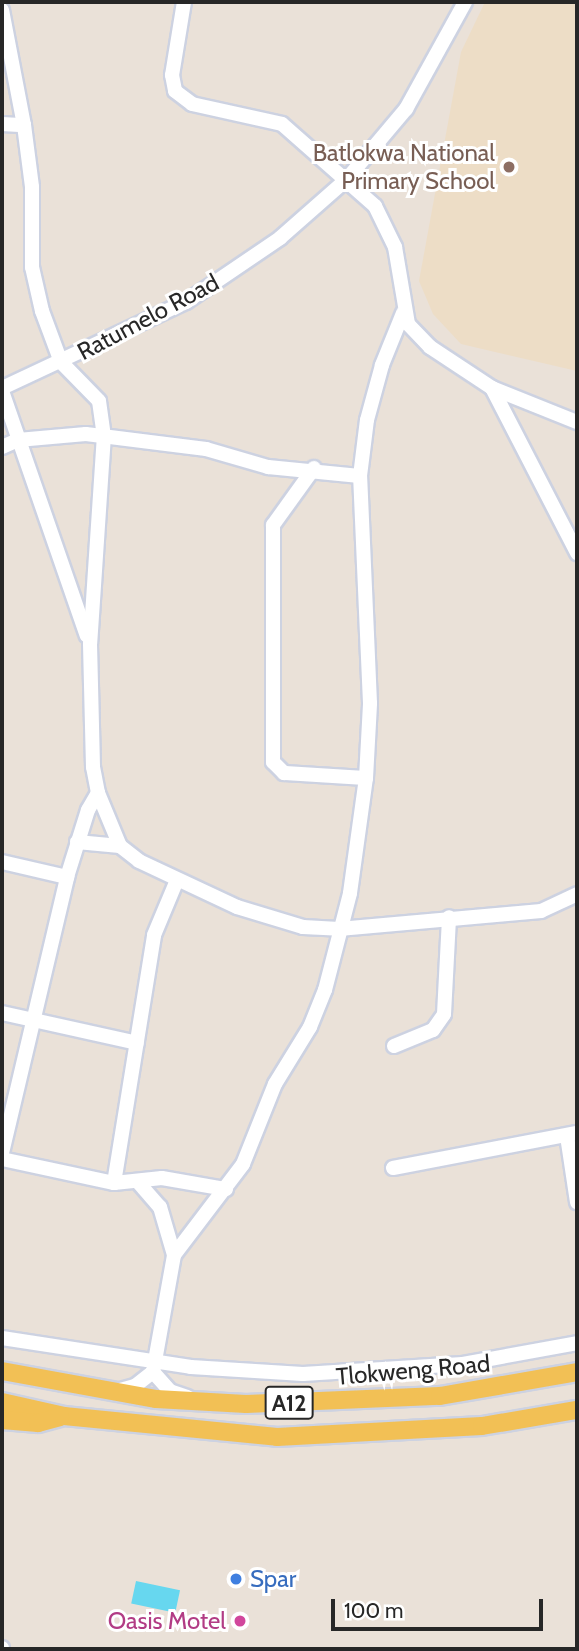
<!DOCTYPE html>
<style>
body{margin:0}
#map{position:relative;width:579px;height:1651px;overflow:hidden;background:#eae1d8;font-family:Cabin,sans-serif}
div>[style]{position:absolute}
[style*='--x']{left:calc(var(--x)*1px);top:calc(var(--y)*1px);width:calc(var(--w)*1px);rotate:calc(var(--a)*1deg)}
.education>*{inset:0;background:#edddc6}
.water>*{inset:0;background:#67d7ef;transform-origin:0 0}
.roads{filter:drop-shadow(2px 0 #cdd2e1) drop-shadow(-2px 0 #cdd2e1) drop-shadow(0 2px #cdd2e1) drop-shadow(0 -2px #cdd2e1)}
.minor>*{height:14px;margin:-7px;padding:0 7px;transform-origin:7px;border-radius:7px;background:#fff}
.major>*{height:18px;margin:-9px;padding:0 9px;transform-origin:9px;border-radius:9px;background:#f2c055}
.dots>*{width:19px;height:19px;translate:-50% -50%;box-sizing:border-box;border:4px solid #fff;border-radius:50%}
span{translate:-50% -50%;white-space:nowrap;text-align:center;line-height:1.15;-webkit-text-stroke:6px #fff;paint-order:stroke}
.shield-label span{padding:2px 5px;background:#fff;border:2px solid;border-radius:5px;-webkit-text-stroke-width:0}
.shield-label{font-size:23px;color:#272727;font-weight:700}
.education-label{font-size:24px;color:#785e54}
.right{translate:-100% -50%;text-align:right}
.street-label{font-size:24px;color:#272727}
.shop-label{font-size:24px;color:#366cbe}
.left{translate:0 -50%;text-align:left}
.hotel-label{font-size:24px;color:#b23c85}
.frame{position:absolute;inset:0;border:4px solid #272727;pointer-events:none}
.scale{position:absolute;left:331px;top:1599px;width:212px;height:32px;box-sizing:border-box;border:4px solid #272727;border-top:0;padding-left:9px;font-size:21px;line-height:24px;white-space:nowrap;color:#272727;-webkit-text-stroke:5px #fff;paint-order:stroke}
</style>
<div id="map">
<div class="education">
<div style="clip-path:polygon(485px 2px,577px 2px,577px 371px,461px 344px,433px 314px,419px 281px,461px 52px)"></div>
</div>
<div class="water">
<div style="left:136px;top:1581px;width:45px;height:23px;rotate:12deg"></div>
</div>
<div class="roads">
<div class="minor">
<div style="--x:184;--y:2;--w:74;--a:99.3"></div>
<div style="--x:172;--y:75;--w:16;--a:79"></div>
<div style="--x:175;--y:91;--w:21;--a:37"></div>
<div style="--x:192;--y:104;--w:92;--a:12.5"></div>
<div style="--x:282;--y:124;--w:124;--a:41.4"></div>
<div style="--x:375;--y:206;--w:46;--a:64"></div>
<div style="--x:395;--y:247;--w:78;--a:80.4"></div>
<div style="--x:408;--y:324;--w:32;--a:46"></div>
<div style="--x:430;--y:347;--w:74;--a:33.5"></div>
<div style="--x:492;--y:388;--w:186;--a:62.7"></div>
<div style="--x:2;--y:10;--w:117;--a:79.2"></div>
<div style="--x:24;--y:125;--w:63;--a:82.6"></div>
<div style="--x:32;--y:187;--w:80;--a:90"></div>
<div style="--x:32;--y:267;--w:45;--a:77.2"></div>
<div style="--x:42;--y:311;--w:54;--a:69.6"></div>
<div style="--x:61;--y:362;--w:54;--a:45.7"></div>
<div style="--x:99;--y:401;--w:34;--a:82"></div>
<div style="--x:104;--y:435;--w:209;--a:93.8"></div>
<div style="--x:90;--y:644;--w:123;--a:88.6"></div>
<div style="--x:93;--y:767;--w:26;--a:79"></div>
<div style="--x:98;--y:793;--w:57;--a:67.5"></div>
<div style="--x:120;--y:846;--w:24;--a:38"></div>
<div style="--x:139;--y:861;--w:108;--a:25.1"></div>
<div style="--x:237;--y:907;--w:69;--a:16.9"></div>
<div style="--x:303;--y:927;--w:36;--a:3"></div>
<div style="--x:339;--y:929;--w:203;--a:-5.1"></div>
<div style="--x:541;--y:911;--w:40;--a:-25"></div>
<div style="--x:2;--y:124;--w:22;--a:3"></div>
<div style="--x:2;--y:388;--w:203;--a:-25.1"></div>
<div style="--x:186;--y:302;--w:114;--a:-34.2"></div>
<div style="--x:280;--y:238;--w:89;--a:-41.4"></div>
<div style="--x:347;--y:179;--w:92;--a:-49.9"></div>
<div style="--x:406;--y:109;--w:122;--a:-61.1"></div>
<div style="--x:492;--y:388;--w:92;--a:21.8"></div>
<div style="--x:2;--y:391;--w:259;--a:70.9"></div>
<div style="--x:2;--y:447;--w:17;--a:-24"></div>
<div style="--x:18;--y:440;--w:68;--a:-5"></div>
<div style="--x:86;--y:434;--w:121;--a:7.1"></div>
<div style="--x:206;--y:449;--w:65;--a:16.2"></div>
<div style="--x:268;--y:467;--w:92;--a:5.6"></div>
<div style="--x:314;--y:468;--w:70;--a:125.7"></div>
<div style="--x:273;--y:525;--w:237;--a:90"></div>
<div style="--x:273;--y:762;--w:16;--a:45"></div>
<div style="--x:284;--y:773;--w:82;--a:3.5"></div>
<div style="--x:77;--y:842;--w:43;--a:5.3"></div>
<div style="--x:2;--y:862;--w:67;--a:13"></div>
<div style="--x:2;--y:1013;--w:138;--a:12.5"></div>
<div style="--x:394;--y:1046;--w:42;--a:-22.3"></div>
<div style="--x:433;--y:1030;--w:19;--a:-55"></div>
<div style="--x:444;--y:1014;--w:97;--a:-87"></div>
<div style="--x:567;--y:1136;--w:67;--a:81.4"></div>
<div style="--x:2;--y:1153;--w:284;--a:-76.7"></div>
<div style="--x:67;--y:877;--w:70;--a:-72.6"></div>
<div style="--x:88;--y:810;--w:20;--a:-60"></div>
<div style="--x:2;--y:1159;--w:115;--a:12.1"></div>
<div style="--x:114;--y:1183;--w:48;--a:-5.9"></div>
<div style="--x:162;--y:1178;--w:65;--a:9.8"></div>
<div style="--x:393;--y:1168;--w:187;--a:-10.8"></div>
<div style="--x:138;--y:1182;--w:33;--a:49"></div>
<div style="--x:160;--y:1207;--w:50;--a:73.7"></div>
<div style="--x:114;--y:1183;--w:251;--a:-80.8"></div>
<div style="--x:154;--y:935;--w:60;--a:-67.3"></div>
<div style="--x:2;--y:1338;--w:191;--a:8.7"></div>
<div style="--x:191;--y:1367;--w:112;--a:3.6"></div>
<div style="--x:303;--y:1374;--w:160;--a:-3.6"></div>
<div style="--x:463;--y:1364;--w:116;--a:-10.4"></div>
<div style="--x:153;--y:1372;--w:25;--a:48"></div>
<div style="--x:170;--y:1391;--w:18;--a:19"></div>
<div style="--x:120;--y:1390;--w:16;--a:-15"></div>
<div style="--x:135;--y:1386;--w:23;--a:-38"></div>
<div style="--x:153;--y:1372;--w:119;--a:-79.8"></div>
<div style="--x:174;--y:1255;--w:114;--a:-52.8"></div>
<div style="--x:243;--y:1164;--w:86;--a:-68.2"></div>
<div style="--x:275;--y:1084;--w:67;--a:-58.4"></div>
<div style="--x:310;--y:1027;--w:40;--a:-68"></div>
<div style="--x:325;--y:990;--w:100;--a:-75.5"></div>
<div style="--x:350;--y:893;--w:116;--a:-82.1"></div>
<div style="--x:366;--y:778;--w:75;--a:-86.9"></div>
<div style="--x:370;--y:703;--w:227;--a:-92.5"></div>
<div style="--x:360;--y:476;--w:56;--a:-82.9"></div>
<div style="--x:367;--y:420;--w:57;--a:-74.7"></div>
<div style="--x:382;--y:365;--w:56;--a:-68"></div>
<div style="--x:2;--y:1648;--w:1;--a:90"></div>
</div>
<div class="major">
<div style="--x:2;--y:1371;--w:157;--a:10.3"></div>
<div style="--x:156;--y:1399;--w:90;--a:3.2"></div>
<div style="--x:246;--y:1404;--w:194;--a:-2.4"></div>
<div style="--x:440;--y:1396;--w:139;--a:-9.9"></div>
<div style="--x:2;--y:1402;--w:64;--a:12.7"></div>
<div style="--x:64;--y:1416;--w:214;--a:5.6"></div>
<div style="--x:277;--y:1437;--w:205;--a:-3.1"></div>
<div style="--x:482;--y:1426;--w:96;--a:-9.6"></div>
<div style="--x:2;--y:1420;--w:36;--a:5"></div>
<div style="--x:38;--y:1423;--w:23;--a:-15"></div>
</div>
</div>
<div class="dots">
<div style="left:509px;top:167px;background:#8d6e63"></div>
<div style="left:236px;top:1579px;background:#3f7fe0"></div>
<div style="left:240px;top:1621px;background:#d1479c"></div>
</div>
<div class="shield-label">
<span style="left:289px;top:1403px">A12</span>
</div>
<div class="education-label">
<span class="right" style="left:495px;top:167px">Batlokwa National<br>Primary School</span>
</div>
<div class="street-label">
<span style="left:148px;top:317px;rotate:-28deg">Ratumelo Road</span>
<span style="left:413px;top:1370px;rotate:-5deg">Tlokweng Road</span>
</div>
<div class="shop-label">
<span class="left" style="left:250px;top:1579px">Spar</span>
</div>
<div class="hotel-label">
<span class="right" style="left:226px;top:1621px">Oasis Motel</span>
</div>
<div class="frame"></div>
<div class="scale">100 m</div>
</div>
